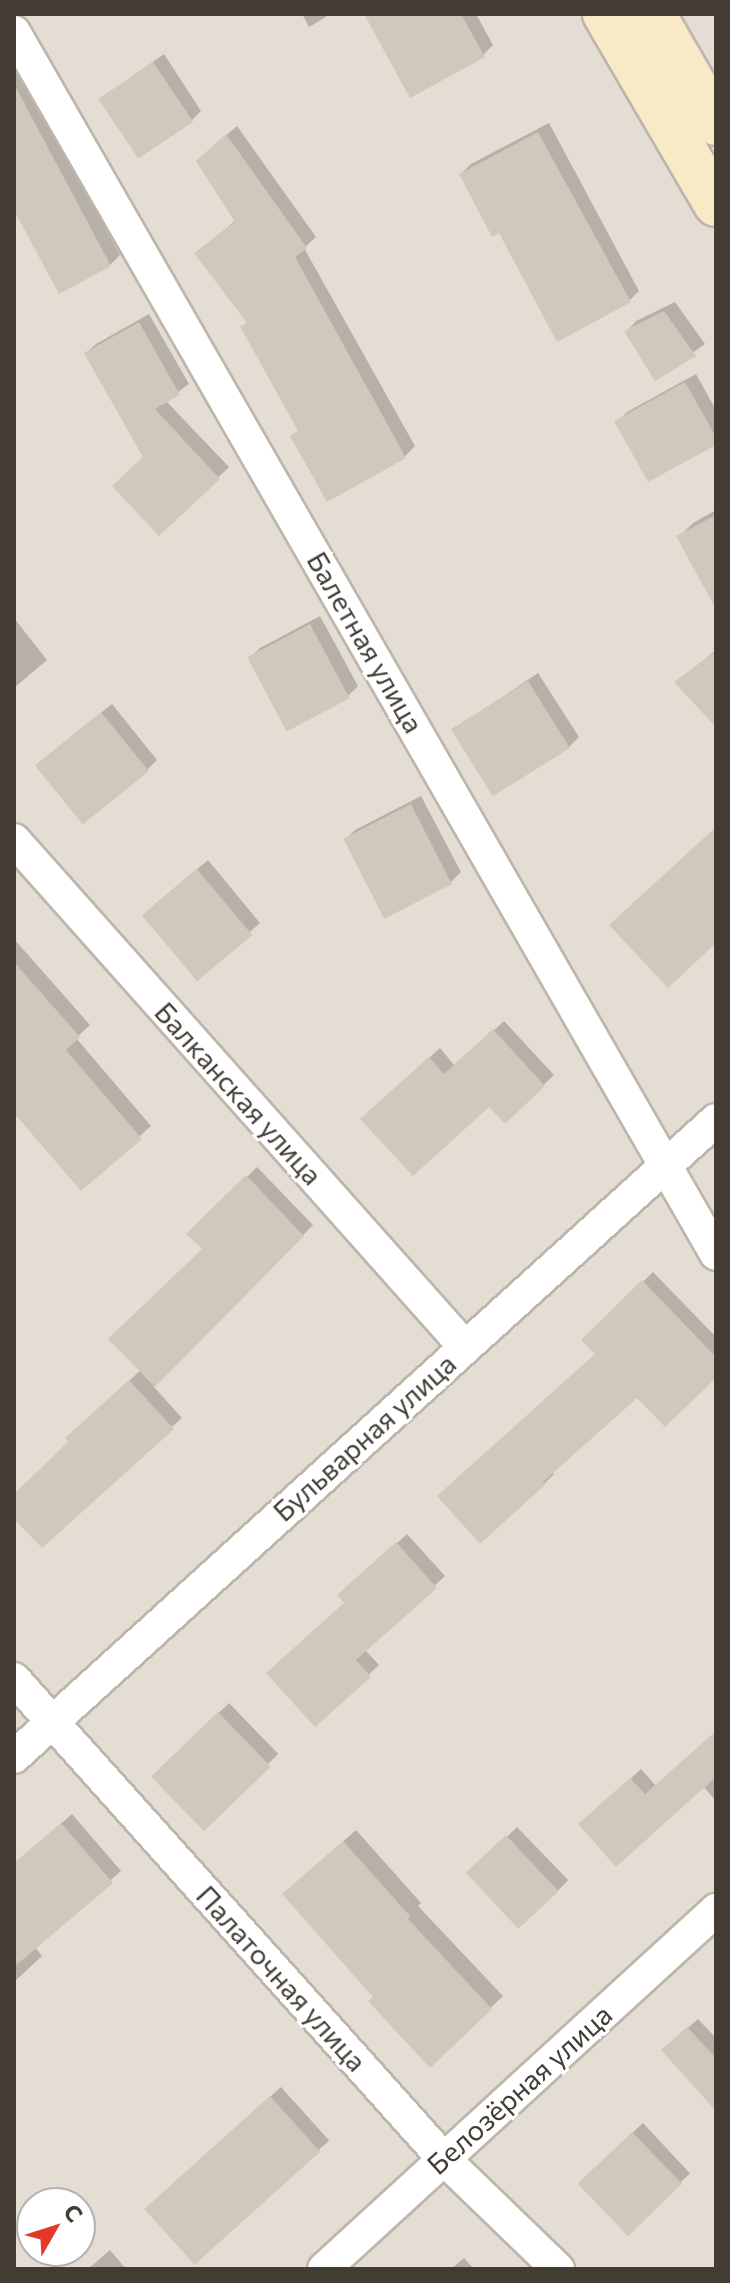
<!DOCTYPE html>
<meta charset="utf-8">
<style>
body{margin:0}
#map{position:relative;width:730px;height:2283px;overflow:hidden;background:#f0ece5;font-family:Commissioner,sans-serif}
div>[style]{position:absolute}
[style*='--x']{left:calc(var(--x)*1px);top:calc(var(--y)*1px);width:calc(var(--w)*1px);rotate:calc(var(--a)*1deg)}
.residential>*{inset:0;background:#e4ddd3}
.shadow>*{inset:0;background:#0003;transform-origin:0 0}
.building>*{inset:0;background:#d1c7bb;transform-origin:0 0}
.roads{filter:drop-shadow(2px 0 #beb6ab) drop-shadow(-2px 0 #beb6ab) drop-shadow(0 2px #beb6ab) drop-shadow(0 -2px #beb6ab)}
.street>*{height:32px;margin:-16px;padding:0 16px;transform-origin:16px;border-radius:16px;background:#fff}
.secondary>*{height:44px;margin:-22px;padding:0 22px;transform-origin:22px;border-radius:22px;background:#f8e9c7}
span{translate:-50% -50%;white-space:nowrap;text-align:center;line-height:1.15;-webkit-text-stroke:6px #fff;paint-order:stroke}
.street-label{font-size:28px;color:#423c35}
.frame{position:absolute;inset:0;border:16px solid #423c35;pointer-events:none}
.north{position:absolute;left:16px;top:2187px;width:80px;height:80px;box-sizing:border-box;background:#fff;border:2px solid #b3b1ae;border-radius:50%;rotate:51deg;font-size:22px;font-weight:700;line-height:32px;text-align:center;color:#423c35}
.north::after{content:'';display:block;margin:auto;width:28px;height:36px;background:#e33929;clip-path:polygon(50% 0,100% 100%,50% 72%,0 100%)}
</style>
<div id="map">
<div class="residential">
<div style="clip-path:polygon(evenodd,14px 14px,716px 14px,716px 2269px,14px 2269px,14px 14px,32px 2203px,80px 2203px,80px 2251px,32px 2251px,32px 2203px)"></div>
</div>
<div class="shadow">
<div style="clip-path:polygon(302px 14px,331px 14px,309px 27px)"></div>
<div style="clip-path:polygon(366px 14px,476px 14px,493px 45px,483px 55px)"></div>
<div style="clip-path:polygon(164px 54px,201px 111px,192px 120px,101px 99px)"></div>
<div style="clip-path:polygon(17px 62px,120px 255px,110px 265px,14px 204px,14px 63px)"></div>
<div style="clip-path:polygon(549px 123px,639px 291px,629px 301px,500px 231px,461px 174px,471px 164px)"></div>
<div style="clip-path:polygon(237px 126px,316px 237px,304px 248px,415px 446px,405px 456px,293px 436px,300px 429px,243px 327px,248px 321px,196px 254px,236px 220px,208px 151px)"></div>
<div style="clip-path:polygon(675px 302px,705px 344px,656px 378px,627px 331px,636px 321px)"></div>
<div style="clip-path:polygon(149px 314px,189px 384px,166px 401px,229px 467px,159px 534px,145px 457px,86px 353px,96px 344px)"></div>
<div style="clip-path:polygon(696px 374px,716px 410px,716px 442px,617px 422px,627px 412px)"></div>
<div style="clip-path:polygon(716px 510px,716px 605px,679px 537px,693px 523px)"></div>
<div style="clip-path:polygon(320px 616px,358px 686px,348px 696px,250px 658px,260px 648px)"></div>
<div style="clip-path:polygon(14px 618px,47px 660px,14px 688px)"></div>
<div style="clip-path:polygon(716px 650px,716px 724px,677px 682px)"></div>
<div style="clip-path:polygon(538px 673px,579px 737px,569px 747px,454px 730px)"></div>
<div style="clip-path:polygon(112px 704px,157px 760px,147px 770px,48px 756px)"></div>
<div style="clip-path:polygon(421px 796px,461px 872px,451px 882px,385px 916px,345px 840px,355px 830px)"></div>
<div style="clip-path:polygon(208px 860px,260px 923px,197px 978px,154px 905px)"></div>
<div style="clip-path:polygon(14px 939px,90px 1025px,76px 1038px,151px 1126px,81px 1188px,14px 1095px)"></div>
<div style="clip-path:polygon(504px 1021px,554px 1075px,505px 1121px,489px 1104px,373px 1109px,440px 1048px,455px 1066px)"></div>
<div style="clip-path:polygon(257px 1167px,313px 1225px,153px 1386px,182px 1418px,172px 1427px,14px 1516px,14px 1497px,71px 1442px,77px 1428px,141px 1370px,204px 1249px,189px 1234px)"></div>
<div style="clip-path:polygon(653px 1272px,716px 1337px,716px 1375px,637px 1395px,552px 1471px,554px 1474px,544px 1484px,439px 1496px,597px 1354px,584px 1340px)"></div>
<div style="clip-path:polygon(407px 1534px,445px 1576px,365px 1650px,379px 1665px,315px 1724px,349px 1586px)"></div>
<div style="left:229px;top:1703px;width:71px;height:105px;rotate:46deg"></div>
<div style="clip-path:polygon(716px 1732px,716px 1801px,703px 1786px,591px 1815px,641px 1769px,656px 1786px)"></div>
<div style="clip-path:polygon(72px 1814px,121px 1871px,35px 1947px,42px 1956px,14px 1982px,14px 1865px)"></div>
<div style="left:517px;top:1827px;width:74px;height:66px;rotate:46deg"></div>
<div style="clip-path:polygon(356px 1830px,421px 1903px,418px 1906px,503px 1996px,430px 2065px,375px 1997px,297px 1882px)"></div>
<div style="clip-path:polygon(698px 2019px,716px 2038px,716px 2108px,674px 2040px)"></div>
<div style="left:281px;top:2087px;width:72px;height:168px;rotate:48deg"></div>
<div style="left:643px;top:2123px;width:69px;height:87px;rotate:47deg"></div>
<div style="clip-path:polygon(110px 2250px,126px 2269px,88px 2269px)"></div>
<div style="clip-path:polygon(464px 2258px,474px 2269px,451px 2269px)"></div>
</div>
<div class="building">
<div style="clip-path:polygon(364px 14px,461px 14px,485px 57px,410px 98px)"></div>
<div style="left:153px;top:62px;width:72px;height:66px;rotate:56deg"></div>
<div style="clip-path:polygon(14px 84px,111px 266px,59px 294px,14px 210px)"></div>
<div style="clip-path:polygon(538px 132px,631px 302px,557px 342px,499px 233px,492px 237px,459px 174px)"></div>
<div style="clip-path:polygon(226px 134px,307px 248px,295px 257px,406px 458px,327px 502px,290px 436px,298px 431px,240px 326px,247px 323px,194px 253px,235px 222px,196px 161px)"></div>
<div style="clip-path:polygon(664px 311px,696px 356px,655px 381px,624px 331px)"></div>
<div style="clip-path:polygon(139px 322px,180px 395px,155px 409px,220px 479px,159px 536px,112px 486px,143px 457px,84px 353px)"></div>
<div style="clip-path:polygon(685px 382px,716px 437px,716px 445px,648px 482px,614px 421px)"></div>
<div style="clip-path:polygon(716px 515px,716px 609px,676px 536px)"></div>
<div style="left:310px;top:624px;width:84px;height:71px;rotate:62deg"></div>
<div style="clip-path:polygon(716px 651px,716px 727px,674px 682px)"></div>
<div style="left:528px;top:681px;width:79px;height:91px;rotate:58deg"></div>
<div style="left:101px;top:712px;width:76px;height:85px;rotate:51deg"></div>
<div style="left:411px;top:804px;width:90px;height:76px;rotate:63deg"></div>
<div style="clip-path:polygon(716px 827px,716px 943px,668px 988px,609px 925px)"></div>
<div style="left:197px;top:869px;width:86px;height:72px;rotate:50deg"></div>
<div style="clip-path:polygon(14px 962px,80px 1037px,66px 1050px,142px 1139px,81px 1191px,14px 1113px)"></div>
<div style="clip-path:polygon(493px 1029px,545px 1086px,505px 1124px,489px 1107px,413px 1176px,360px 1119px,429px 1057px,444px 1074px)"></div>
<div style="clip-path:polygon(246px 1175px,304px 1236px,155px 1387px,108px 1339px,202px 1249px,186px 1234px)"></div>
<div style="clip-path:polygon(642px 1280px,716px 1357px,716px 1378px,665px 1427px,637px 1398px,543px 1482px,545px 1485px,480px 1544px,437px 1496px,595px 1354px,581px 1340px)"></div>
<div style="clip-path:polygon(129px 1380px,174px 1429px,42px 1548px,14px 1519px,14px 1494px,68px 1442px,65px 1438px)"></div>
<div style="clip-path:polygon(396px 1542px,437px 1588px,356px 1660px,371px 1677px,315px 1727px,266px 1673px,344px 1603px,337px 1595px)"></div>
<div style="left:218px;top:1712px;width:76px;height:93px;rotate:46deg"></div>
<div style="clip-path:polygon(716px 1731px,716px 1777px,616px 1867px,578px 1824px,630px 1778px,645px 1794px)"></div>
<div style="clip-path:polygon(61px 1823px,113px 1883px,14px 1967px,14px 1863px)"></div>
<div style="left:506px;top:1835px;width:77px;height:55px;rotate:47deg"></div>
<div style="clip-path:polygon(343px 1841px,410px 1916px,408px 1919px,492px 2009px,430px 2068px,368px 2001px,373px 1997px,282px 1894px)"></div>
<div style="clip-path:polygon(687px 2027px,716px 2058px,716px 2111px,661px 2050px)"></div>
<div style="left:270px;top:2096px;width:75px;height:169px;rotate:48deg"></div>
<div style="left:632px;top:2132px;width:72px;height:75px;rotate:46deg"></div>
</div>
<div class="roads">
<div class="street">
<div style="--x:14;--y:32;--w:1409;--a:60.12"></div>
<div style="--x:14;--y:840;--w:677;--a:48.35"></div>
<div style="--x:14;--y:1679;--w:643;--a:48.15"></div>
<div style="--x:443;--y:2158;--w:160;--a:44"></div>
<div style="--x:14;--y:1757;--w:948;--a:-42.22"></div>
<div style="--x:324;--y:2269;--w:532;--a:-42.48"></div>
</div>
<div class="secondary">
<div style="--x:605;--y:14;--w:220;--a:59.7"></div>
<div style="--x:653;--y:14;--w:126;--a:60"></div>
</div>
</div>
<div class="street-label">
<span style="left:366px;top:642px;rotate:60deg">Балетная улица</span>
<span style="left:239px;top:1093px;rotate:48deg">Балканская улица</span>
<span style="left:364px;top:1437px;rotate:-42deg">Бульварная улица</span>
<span style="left:282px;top:1978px;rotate:48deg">Палаточная улица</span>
<span style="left:519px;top:2089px;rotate:-42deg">Белозёрная улица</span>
</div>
<div class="frame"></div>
<div class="north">С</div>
</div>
